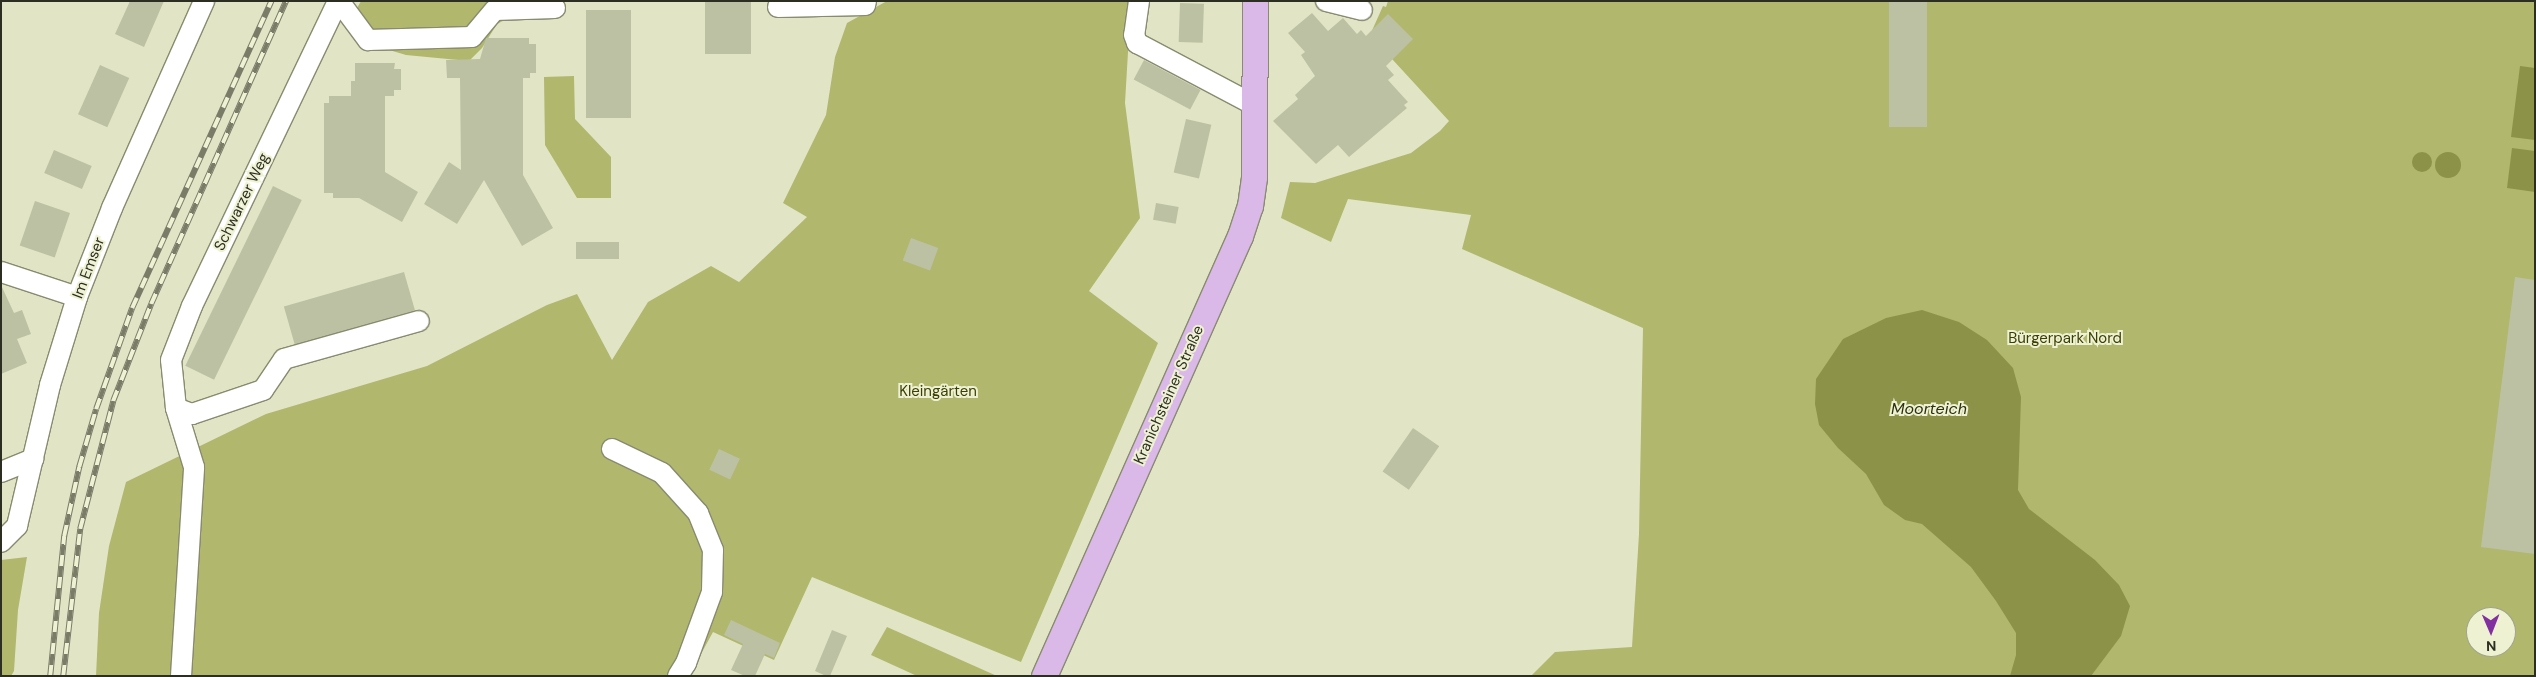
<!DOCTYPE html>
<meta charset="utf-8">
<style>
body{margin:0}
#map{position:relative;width:2536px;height:677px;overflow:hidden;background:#e1e5c6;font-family:"DM Sans",sans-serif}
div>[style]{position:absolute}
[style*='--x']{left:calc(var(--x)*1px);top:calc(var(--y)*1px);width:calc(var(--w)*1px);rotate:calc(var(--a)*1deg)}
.green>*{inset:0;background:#b1b76d}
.water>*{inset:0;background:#8d9249}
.round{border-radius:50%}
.building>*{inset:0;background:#bdc1a3;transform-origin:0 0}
.roads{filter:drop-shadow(1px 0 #888b6f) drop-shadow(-1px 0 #888b6f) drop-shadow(0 1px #888b6f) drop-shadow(0 -1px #888b6f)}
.minor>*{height:20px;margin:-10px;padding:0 10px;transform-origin:10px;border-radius:10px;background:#fff}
.major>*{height:25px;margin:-12.5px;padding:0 12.5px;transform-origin:12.5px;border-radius:12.5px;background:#dab8e8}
.rail>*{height:5.5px;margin-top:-2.75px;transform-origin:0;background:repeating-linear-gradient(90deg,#eef2d3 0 11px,#7a7c68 0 22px);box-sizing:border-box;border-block:1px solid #7a7c68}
span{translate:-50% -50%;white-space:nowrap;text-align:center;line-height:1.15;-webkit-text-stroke:4px #eef2d3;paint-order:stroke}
.street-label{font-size:15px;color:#2d2e22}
.park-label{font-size:15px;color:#3c3f03}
.water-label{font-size:16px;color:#2d2f0f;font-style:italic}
.frame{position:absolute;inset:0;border:2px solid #2d2e22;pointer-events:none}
.north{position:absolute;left:2466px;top:607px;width:50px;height:50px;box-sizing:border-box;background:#eef2d3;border:1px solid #a1a48c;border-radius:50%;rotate:179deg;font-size:14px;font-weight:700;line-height:20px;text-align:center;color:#2d2e22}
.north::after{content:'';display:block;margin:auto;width:18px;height:22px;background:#82309f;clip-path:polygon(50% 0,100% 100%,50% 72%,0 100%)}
</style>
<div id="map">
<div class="green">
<div style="clip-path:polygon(361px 1px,541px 1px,497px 24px,482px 48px,469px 61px,406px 55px,376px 46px,356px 10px)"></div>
<div style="clip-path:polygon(887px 1px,1131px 1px,1125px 103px,1140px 218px,1089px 291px,1158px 343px,1021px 662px,812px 577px,774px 660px,713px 632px,689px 676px,96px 676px,99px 613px,109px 546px,126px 482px,266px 414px,427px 366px,547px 305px,577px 294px,612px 360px,648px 302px,711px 266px,739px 282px,807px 217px,783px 203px,826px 115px,835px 57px,847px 23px)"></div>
<div style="clip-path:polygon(evenodd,1388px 1px,2535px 1px,2535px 676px,1531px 676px,1555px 652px,1632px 647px,1639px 534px,1643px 328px,1462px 249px,1471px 215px,1348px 199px,1331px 242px,1281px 218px,1290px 182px,1315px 183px,1411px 153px,1440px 131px,1449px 121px,1370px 35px,1383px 6px,1386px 7px,1388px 1px,2476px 617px,2506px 617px,2506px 647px,2476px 647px,2476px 617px)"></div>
<div style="clip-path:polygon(574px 76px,575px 119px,611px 157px,611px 198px,577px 198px,545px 145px,544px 77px)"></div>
<div style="clip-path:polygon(27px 557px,18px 610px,14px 671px,11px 676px,1px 676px,1px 560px)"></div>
<div style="clip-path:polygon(887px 627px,997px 676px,917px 676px,871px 655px)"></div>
</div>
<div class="water">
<div style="clip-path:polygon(2520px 66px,2535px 68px,2535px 140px,2511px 137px)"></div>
<div style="clip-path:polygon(2512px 148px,2535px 151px,2535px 192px,2507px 188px)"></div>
<div class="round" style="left:2435px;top:152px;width:26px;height:26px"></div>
<div class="round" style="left:2412px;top:152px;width:20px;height:20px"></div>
<div style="clip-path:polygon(1922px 310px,1959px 322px,1987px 340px,2013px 368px,2021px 397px,2018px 490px,2029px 509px,2095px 560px,2119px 585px,2130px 606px,2121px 636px,2091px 676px,2010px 676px,2016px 655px,2016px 633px,1996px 601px,1971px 567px,1922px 524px,1905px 520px,1884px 505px,1866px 474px,1838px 448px,1819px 425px,1815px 404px,1816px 379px,1843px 339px,1886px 318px)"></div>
</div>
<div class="building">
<div style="clip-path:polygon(130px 1px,164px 1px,144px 47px,115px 34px)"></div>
<div style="left:705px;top:1px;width:46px;height:53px"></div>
<div style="left:1889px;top:1px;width:38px;height:126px"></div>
<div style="left:1180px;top:3px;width:24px;height:39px;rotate:2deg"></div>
<div style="left:586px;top:10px;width:45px;height:108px"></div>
<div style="clip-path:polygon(1312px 13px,1328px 31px,1343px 18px,1357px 34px,1361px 30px,1366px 36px,1388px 14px,1413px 39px,1386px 66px,1394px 75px,1388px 80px,1408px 102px,1404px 105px,1407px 108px,1349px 157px,1338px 145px,1316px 164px,1273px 121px,1298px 99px,1295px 95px,1315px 76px,1301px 55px,1305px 52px,1288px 33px)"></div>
<div style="clip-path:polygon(486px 38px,529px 38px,529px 44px,536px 44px,536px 73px,530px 73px,530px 78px,523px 78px,523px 175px,553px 228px,522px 246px,484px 180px,457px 224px,424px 204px,449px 162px,461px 170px,460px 78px,447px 78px,446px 60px,480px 59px)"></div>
<div style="left:1144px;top:60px;width:64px;height:22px;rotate:28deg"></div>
<div style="clip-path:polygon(355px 63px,395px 63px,394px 69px,401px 69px,401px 90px,394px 90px,394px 96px,385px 96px,385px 172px,418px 192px,402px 222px,359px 198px,333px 198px,333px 193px,324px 193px,324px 103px,329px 103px,329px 96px,351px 96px,351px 81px,355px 81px)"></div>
<div style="left:100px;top:65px;width:32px;height:54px;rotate:24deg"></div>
<div style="left:1186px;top:119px;width:26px;height:55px;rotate:13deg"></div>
<div style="left:54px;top:150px;width:41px;height:25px;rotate:23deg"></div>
<div style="left:273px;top:186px;width:32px;height:200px;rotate:26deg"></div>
<div style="left:35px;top:201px;width:37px;height:47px;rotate:19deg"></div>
<div style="left:1156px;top:203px;width:23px;height:17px;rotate:10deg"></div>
<div style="left:911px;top:238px;width:29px;height:24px;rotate:20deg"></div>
<div style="left:576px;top:242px;width:43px;height:17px"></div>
<div style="left:404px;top:272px;width:40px;height:125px;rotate:74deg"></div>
<div style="clip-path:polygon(2515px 277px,2535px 280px,2535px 554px,2481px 547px)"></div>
<div style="clip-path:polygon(1px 285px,14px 313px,22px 310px,31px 334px,17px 339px,27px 363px,1px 374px)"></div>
<div style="left:1413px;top:428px;width:32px;height:53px;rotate:35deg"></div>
<div style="left:719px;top:449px;width:23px;height:23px;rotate:25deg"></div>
<div style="clip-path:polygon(731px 620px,780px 643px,774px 658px,765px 654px,755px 676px,745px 676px,731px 670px,743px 644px,724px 635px)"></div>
<div style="clip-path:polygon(832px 630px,847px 636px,830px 676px,826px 676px,815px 671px)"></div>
</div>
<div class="roads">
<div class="minor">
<div style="--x:339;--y:1;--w:49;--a:53.4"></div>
<div style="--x:368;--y:40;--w:104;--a:-1.7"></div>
<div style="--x:472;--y:37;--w:35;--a:-50"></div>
<div style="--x:495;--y:10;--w:60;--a:-1.9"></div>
<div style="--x:1139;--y:1;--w:34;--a:98"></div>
<div style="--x:1134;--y:35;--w:9;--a:69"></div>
<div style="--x:1137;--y:43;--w:132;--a:27.9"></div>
<div style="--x:1326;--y:1;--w:37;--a:14"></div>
<div style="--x:778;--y:7;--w:87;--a:-1.3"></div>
<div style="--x:865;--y:5;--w:4;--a:-76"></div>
<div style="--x:1;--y:272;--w:80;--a:18.2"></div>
<div style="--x:176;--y:408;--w:17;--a:21"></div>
<div style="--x:192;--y:414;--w:75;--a:-18.7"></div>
<div style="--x:263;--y:390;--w:37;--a:-56"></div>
<div style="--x:284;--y:359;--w:140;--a:-15.7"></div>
<div style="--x:612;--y:449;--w:55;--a:25.6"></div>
<div style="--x:662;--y:473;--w:54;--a:48"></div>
<div style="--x:698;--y:513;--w:40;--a:68"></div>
<div style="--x:713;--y:550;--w:42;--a:91.4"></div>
<div style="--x:712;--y:592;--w:76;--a:110.1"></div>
<div style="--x:686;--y:663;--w:15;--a:122"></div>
<div style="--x:1;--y:472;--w:35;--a:-22"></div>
<div style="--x:1;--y:542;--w:23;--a:-45"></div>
<div style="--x:17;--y:526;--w:145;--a:-76.8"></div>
<div style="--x:50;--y:385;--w:92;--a:-72.9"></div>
<div style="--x:77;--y:297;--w:96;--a:-68.5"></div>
<div style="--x:112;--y:208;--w:227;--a:-66"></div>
<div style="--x:181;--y:676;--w:209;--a:-86.4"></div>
<div style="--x:194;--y:467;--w:62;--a:-107"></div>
<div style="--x:176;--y:408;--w:48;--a:-95.9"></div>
<div style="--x:171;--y:360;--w:58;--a:-68.7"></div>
<div style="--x:192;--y:306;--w:338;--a:-64.4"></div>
</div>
<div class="major">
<div style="--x:1044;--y:676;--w:482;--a:-66"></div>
<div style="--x:1240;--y:236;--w:32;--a:-72"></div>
<div style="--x:1250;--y:206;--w:29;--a:-82"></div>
<div style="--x:1254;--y:177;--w:176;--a:-89.7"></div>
</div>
</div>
<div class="rail">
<div style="--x:50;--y:676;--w:141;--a:-84.3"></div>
<div style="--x:64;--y:536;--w:71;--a:-77.7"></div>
<div style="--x:79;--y:467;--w:60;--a:-73.7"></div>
<div style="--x:96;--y:409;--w:107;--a:-70.4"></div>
<div style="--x:132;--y:308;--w:337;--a:-65.6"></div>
<div style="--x:63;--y:676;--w:148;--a:-83.4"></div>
<div style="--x:80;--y:529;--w:132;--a:-75.5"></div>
<div style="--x:113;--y:401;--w:104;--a:-68.6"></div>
<div style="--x:151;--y:304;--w:332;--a:-66"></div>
</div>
<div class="street-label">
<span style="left:242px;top:202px;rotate:-64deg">Schwarzer Weg</span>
<span style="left:89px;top:268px;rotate:-69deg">Im Emser</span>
<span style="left:1169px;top:395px;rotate:-66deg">Kranichsteiner Straße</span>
</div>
<div class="park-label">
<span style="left:2065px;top:339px">Bürgerpark Nord</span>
<span style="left:938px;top:392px">Kleingärten</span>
</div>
<div class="water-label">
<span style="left:1929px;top:409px">Moorteich</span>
</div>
<div class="frame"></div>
<div class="north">N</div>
</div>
